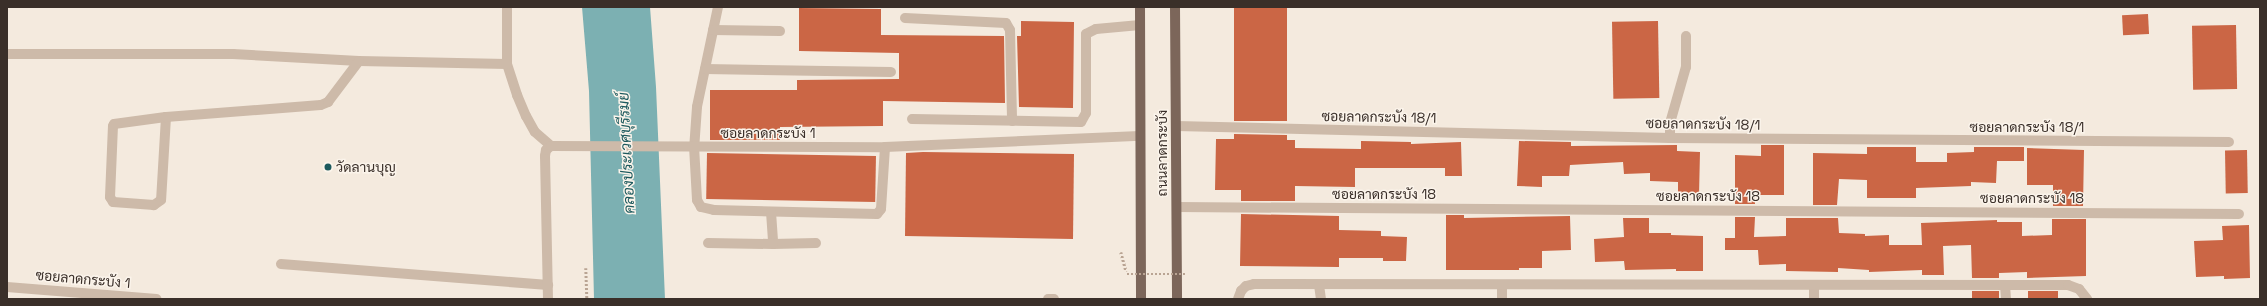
<!DOCTYPE html>
<meta charset="utf-8">
<style>
body{margin:0}
#map{position:relative;width:2267px;height:306px;overflow:hidden;background:#f4eade;font-family:"Space Grotesk",Sarabun,sans-serif}
div>[style]{position:absolute}
[style*='--x']{left:calc(var(--x)*1px);top:calc(var(--y)*1px);width:calc(var(--w)*1px);rotate:calc(var(--a)*1deg)}
.water>*{inset:0;background:#7cb0b2}
.building>*{inset:0;background:#cb6645;transform-origin:0 0}
.path>*{height:2.5px;margin-top:-1.25px;transform-origin:0;background:repeating-linear-gradient(90deg,#b9a493 0 2px,transparent 0 4px)}
.minor>*{height:10px;margin:-5px;padding:0 5px;transform-origin:5px;border-radius:5px;background:#cdbaa9}
.major>*{height:10px;margin:-5px;padding:0 5px;transform-origin:5px;border-radius:5px;background:#7c665a}
.path-bridge>*{height:2.5px;margin-top:-1.25px;transform-origin:0;background:repeating-linear-gradient(90deg,#b9a493 0 2px,transparent 0 4px)}
.dots>*{width:11px;height:11px;translate:-50% -50%;box-sizing:border-box;border:2px solid #fbf4eb;border-radius:50%}
span{translate:-50% -50%;white-space:nowrap;text-align:center;line-height:1.15;-webkit-text-stroke:3px #fbf4eb;paint-order:stroke}
.street-label{font-size:14px;color:#3a2f29}
.poi-label{font-size:14px;color:#3a2f29}
.left{translate:0 -50%;text-align:left}
.water-label{font-size:15px;color:#1c595d;font-style:italic}
.frame{position:absolute;inset:0;border:8px solid #3a2f29;pointer-events:none}
</style>
<div id="map">
<div class="water">
<div style="clip-path:polygon(582px 7px,650px 7px,656px 87px,665px 299px,594px 299px,589px 91px)"></div>
</div>
<div class="building">
<div style="left:1234px;top:7px;width:53px;height:114px"></div>
<div style="clip-path:polygon(799px 8px,881px 9px,881px 35px,1004px 36px,1005px 103px,883px 101px,883px 126px,780px 127px,780px 140px,710px 140px,710px 90px,797px 90px,797px 80px,899px 79px,899px 53px,799px 51px)"></div>
<div style="left:2148px;top:14px;width:20px;height:26px;rotate:87deg"></div>
<div style="clip-path:polygon(1021px 21px,1074px 22px,1073px 108px,1019px 107px,1017px 36px,1021px 36px)"></div>
<div style="left:1658px;top:21px;width:77px;height:46px;rotate:89deg"></div>
<div style="left:2236px;top:25px;width:64px;height:44px;rotate:89deg"></div>
<div style="clip-path:polygon(1234px 134px,1287px 135px,1287px 140px,1295px 140px,1295px 148px,1361px 149px,1361px 141px,1411px 142px,1411px 144px,1461px 142px,1462px 176px,1445px 176px,1445px 168px,1355px 168px,1355px 187px,1295px 186px,1295px 201px,1241px 201px,1241px 190px,1215px 190px,1216px 139px,1234px 139px)"></div>
<div style="clip-path:polygon(1519px 141px,1571px 142px,1571px 146px,1677px 145px,1677px 151px,1700px 152px,1699px 196px,1678px 196px,1678px 182px,1650px 181px,1650px 173px,1624px 174px,1623px 162px,1570px 165px,1569px 176px,1542px 176px,1542px 187px,1517px 186px)"></div>
<div style="clip-path:polygon(1761px 145px,1784px 145px,1784px 195px,1755px 195px,1755px 204px,1735px 204px,1735px 155px,1761px 156px)"></div>
<div style="clip-path:polygon(1867px 147px,1916px 147px,1916px 162px,1947px 162px,1947px 153px,1974px 152px,1974px 147px,2024px 147px,2024px 161px,1997px 161px,1996px 183px,1971px 182px,1971px 186px,1916px 188px,1916px 198px,1867px 198px,1867px 180px,1839px 179px,1837px 205px,1813px 205px,1813px 153px,1867px 154px)"></div>
<div style="clip-path:polygon(2027px 148px,2084px 150px,2083px 206px,2053px 206px,2053px 185px,2027px 185px)"></div>
<div style="left:2247px;top:150px;width:43px;height:22px;rotate:89deg"></div>
<div style="clip-path:polygon(923px 152px,1074px 154px,1073px 239px,905px 236px,906px 153px)"></div>
<div style="left:707px;top:153px;width:169px;height:46px;rotate:1deg"></div>
<div style="clip-path:polygon(1241px 214px,1339px 216px,1339px 230px,1381px 231px,1381px 236px,1407px 237px,1406px 261px,1383px 261px,1383px 258px,1339px 258px,1339px 267px,1240px 266px)"></div>
<div style="clip-path:polygon(1446px 215px,1464px 215px,1464px 218px,1570px 216px,1571px 250px,1542px 251px,1542px 268px,1519px 268px,1519px 270px,1446px 270px)"></div>
<div style="clip-path:polygon(1735px 217px,1755px 217px,1754px 237px,1786px 236px,1786px 218px,1838px 218px,1839px 233px,1865px 234px,1865px 236px,1889px 235px,1889px 245px,1922px 245px,1921px 223px,1997px 220px,1997px 222px,2022px 222px,2022px 236px,2052px 235px,2052px 219px,2086px 219px,2086px 276px,2027px 278px,2027px 272px,1999px 273px,1999px 278px,1972px 278px,1971px 245px,1943px 246px,1944px 275px,1922px 275px,1922px 270px,1869px 272px,1869px 270px,1838px 268px,1838px 272px,1786px 271px,1786px 264px,1759px 265px,1758px 250px,1725px 250px,1725px 238px,1735px 238px)"></div>
<div style="clip-path:polygon(1623px 218px,1649px 218px,1649px 233px,1671px 233px,1671px 235px,1703px 236px,1703px 271px,1676px 271px,1676px 269px,1625px 270px,1624px 261px,1595px 262px,1594px 239px,1624px 237px)"></div>
<div style="clip-path:polygon(2249px 225px,2250px 278px,2224px 279px,2224px 276px,2196px 277px,2194px 241px,2223px 240px,2222px 226px)"></div>
<div style="left:1972px;top:291px;width:27px;height:8px"></div>
<div style="left:2028px;top:291px;width:30px;height:8px"></div>
</div>
<div class="path">
<div style="--x:1121;--y:252;--w:20;--a:75"></div>
<div style="--x:586;--y:268;--w:31;--a:88"></div>
</div>
<div class="minor">
<div style="--x:507;--y:7;--w:57;--a:90"></div>
<div style="--x:507;--y:64;--w:33;--a:72"></div>
<div style="--x:517;--y:95;--w:23;--a:67"></div>
<div style="--x:526;--y:116;--w:18;--a:61"></div>
<div style="--x:535;--y:132;--w:21;--a:41"></div>
<div style="--x:718;--y:7;--w:102;--a:101.9"></div>
<div style="--x:697;--y:107;--w:39;--a:94"></div>
<div style="--x:694;--y:146;--w:54;--a:86.8"></div>
<div style="--x:697;--y:200;--w:8;--a:60"></div>
<div style="--x:701;--y:207;--w:13;--a:13"></div>
<div style="--x:714;--y:210;--w:163;--a:1.4"></div>
<div style="--x:877;--y:214;--w:6;--a:-51"></div>
<div style="--x:881;--y:209;--w:62;--a:-86.3"></div>
<div style="--x:905;--y:18;--w:101;--a:2.8"></div>
<div style="--x:1006;--y:23;--w:8;--a:60"></div>
<div style="--x:1010;--y:30;--w:91;--a:88.7"></div>
<div style="--x:713;--y:30;--w:67;--a:0.9"></div>
<div style="--x:7;--y:54;--w:226;--a:0"></div>
<div style="--x:233;--y:54;--w:126;--a:3.2"></div>
<div style="--x:359;--y:61;--w:148;--a:1.2"></div>
<div style="--x:705;--y:69;--w:186;--a:0.9"></div>
<div style="--x:166;--y:117;--w:83;--a:93.4"></div>
<div style="--x:161;--y:200;--w:9;--a:144"></div>
<div style="--x:154;--y:205;--w:41;--a:-175.8"></div>
<div style="--x:113;--y:202;--w:6;--a:-121"></div>
<div style="--x:110;--y:197;--w:71;--a:-87.6"></div>
<div style="--x:113;--y:126;--w:2;--a:-63"></div>
<div style="--x:114;--y:124;--w:52;--a:-7.7"></div>
<div style="--x:166;--y:117;--w:155;--a:-4.4"></div>
<div style="--x:321;--y:105;--w:8;--a:-23"></div>
<div style="--x:328;--y:102;--w:51;--a:-52.9"></div>
<div style="--x:912;--y:119;--w:169;--a:1"></div>
<div style="--x:1081;--y:122;--w:10;--a:-61"></div>
<div style="--x:1086;--y:113;--w:79;--a:-90"></div>
<div style="--x:1086;--y:34;--w:11;--a:-27"></div>
<div style="--x:1096;--y:29;--w:44;--a:-5.2"></div>
<div style="--x:1176;--y:126;--w:494;--a:1.4"></div>
<div style="--x:1670;--y:138;--w:559;--a:0.41"></div>
<div style="--x:1670;--y:138;--w:15;--a:-90"></div>
<div style="--x:1670;--y:123;--w:58;--a:-74.1"></div>
<div style="--x:1686;--y:67;--w:31;--a:-90"></div>
<div style="--x:1177;--y:207;--w:1062;--a:0.38"></div>
<div style="--x:771;--y:212;--w:32;--a:86"></div>
<div style="--x:773;--y:244;--w:43;--a:-1.3"></div>
<div style="--x:708;--y:243;--w:65;--a:0.9"></div>
<div style="--x:281;--y:264;--w:268;--a:4.5"></div>
<div style="--x:1319;--y:285;--w:14;--a:82"></div>
<div style="--x:1502;--y:285;--w:14;--a:90"></div>
<div style="--x:1814;--y:285;--w:14;--a:90"></div>
<div style="--x:2005;--y:285;--w:14;--a:86"></div>
<div style="--x:7;--y:287;--w:150;--a:4.6"></div>
<div style="--x:548;--y:299;--w:143;--a:-91.2"></div>
<div style="--x:545;--y:156;--w:6;--a:-81"></div>
<div style="--x:546;--y:150;--w:6;--a:-39"></div>
<div style="--x:551;--y:146;--w:334;--a:0.2"></div>
<div style="--x:885;--y:147;--w:255;--a:-2.5"></div>
<div style="--x:1048;--y:299;--w:6;--a:0"></div>
<div style="--x:1238;--y:299;--w:9;--a:-69"></div>
<div style="--x:1241;--y:291;--w:7;--a:-45"></div>
<div style="--x:1246;--y:286;--w:8;--a:-14"></div>
<div style="--x:1254;--y:284;--w:814;--a:0.07"></div>
<div style="--x:2068;--y:285;--w:12;--a:20"></div>
<div style="--x:2079;--y:289;--w:13;--a:51"></div>
</div>
<div class="major">
<div style="--x:1140;--y:7;--w:292;--a:89.8"></div>
<div style="--x:1175;--y:7;--w:292;--a:89.6"></div>
</div>
<div class="path-bridge">
<div style="--x:1127;--y:274;--w:58;--a:0"></div>
</div>
<div class="dots">
<div style="left:328px;top:167px;background:#1c595d"></div>
</div>
<div class="street-label">
<span style="left:1379px;top:117px;rotate:1deg">ซอยลาดกระบัง 18/1</span>
<span style="left:1703px;top:124px;rotate:1deg">ซอยลาดกระบัง 18/1</span>
<span style="left:2027px;top:127px">ซอยลาดกระบัง 18/1</span>
<span style="left:768px;top:133px">ซอยลาดกระบัง 1</span>
<span style="left:1162px;top:153px;rotate:-90deg">ถนนลาดกระบัง</span>
<span style="left:1384px;top:194px">ซอยลาดกระบัง 18</span>
<span style="left:1708px;top:196px">ซอยลาดกระบัง 18</span>
<span style="left:2032px;top:198px">ซอยลาดกระบัง 18</span>
<span style="left:83px;top:279px;rotate:5deg">ซอยลาดกระบัง 1</span>
</div>
<div class="poi-label">
<span class="left" style="left:336px;top:167px">วัดลานบุญ</span>
</div>
<div class="water-label">
<span style="left:626px;top:153px;rotate:-93deg">คลองประเวศบุรีรมย์</span>
</div>
<div class="frame"></div>
</div>
